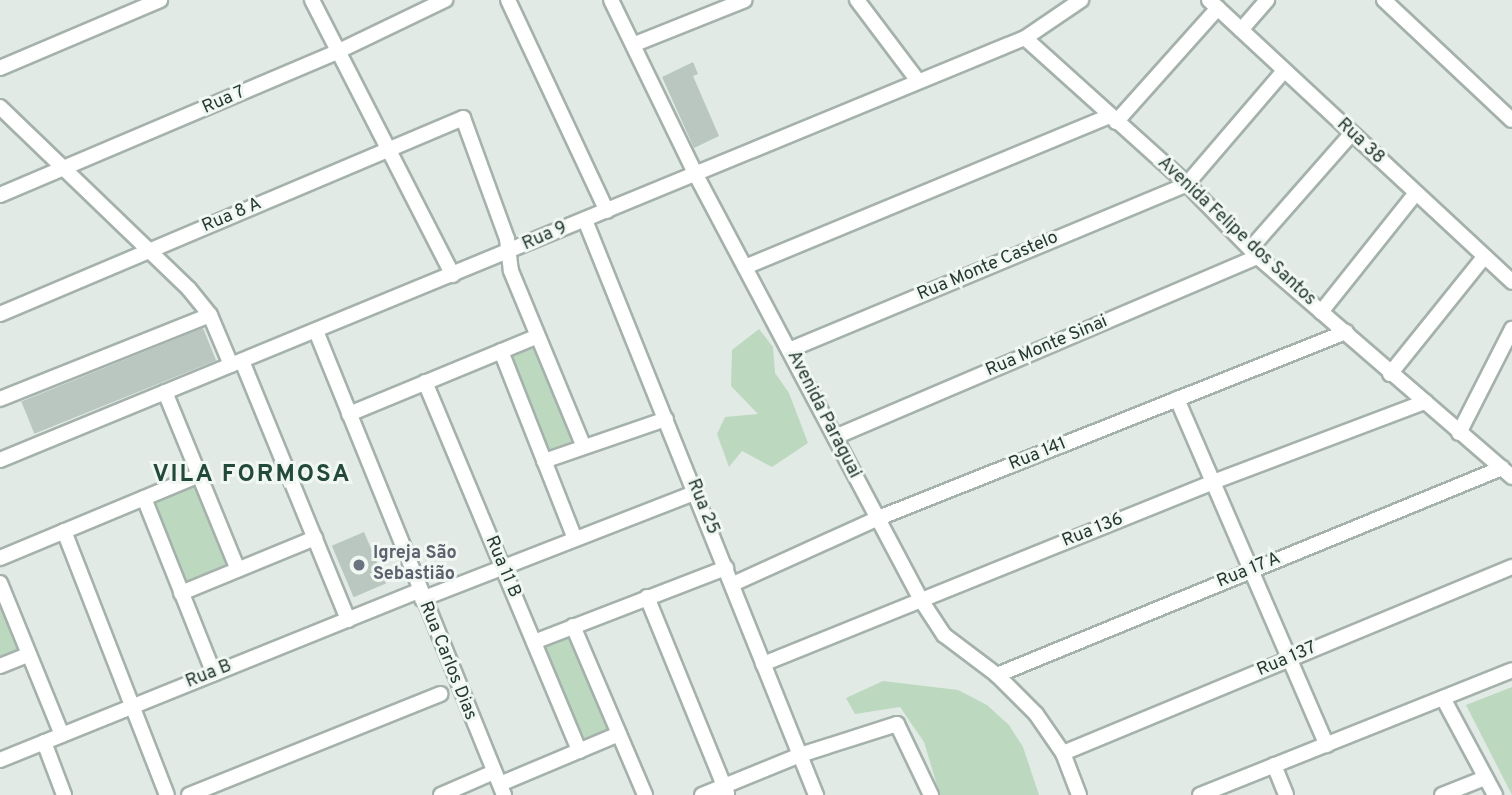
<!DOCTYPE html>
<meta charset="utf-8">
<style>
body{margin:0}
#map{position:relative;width:1512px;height:795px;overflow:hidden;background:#e1eae5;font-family:Overpass,sans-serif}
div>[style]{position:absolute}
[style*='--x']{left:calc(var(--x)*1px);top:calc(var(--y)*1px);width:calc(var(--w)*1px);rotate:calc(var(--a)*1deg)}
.green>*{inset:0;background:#bcd9c0;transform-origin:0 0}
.building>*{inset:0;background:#bac7c0;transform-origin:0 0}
.roads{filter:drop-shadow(2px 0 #a5b1ab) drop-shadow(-2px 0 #a5b1ab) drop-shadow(0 2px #a5b1ab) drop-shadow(0 -2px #a5b1ab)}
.minor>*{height:14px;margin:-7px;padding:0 7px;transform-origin:7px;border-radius:7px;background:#fff}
.dots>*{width:19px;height:19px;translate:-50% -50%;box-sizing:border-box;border:4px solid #f1f7f3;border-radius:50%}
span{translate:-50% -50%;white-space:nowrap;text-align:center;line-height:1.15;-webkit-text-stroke:6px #f1f7f3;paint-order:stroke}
.street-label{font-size:18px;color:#243930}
.worship-label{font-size:18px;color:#5b616d;font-weight:700}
.left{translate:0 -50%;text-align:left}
.district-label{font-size:24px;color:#22493a;font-weight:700;letter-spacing:2px}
</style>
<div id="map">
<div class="green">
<div style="clip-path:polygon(759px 329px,773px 347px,775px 373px,789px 393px,808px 443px,772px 467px,742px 451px,729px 467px,717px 434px,725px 417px,758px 414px,731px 386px,732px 350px)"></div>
<div style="left:536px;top:346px;width:104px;height:29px;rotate:68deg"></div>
<div style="clip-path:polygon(196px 484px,230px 565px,214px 572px,214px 576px,186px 583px,153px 502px)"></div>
<div style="clip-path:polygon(0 596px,21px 651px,0 659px)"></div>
<div style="left:572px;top:636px;width:102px;height:30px;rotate:68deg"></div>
<div style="clip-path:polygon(883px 681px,958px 690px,987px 705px,1009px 725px,1023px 747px,1039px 795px,940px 795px,924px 742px,900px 707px,855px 714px,846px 698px)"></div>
<div style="clip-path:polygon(1512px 687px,1512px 795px,1466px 705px)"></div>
</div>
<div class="building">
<div style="clip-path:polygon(693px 62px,698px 74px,693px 76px,719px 136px,694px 148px,662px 77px)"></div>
<div style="left:203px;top:328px;width:35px;height:196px;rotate:68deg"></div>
<div style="left:364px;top:532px;width:56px;height:35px;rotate:67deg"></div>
</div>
<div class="roads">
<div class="minor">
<div style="--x:312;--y:0;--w:309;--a:62.9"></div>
<div style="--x:508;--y:0;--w:233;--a:64.9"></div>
<div style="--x:611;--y:0;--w:195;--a:64.1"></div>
<div style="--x:696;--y:175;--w:481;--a:62.1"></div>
<div style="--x:921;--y:600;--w:42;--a:56.7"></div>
<div style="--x:944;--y:635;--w:66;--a:37"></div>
<div style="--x:997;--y:675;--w:55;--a:45"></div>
<div style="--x:1036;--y:714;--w:47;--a:55.3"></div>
<div style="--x:1063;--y:753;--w:45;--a:69.1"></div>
<div style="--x:857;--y:0;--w:101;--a:53"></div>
<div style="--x:1209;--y:0;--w:414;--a:42.9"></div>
<div style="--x:1384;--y:0;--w:175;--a:43.2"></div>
<div style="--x:1241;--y:30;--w:40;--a:-49"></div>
<div style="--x:1025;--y:38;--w:218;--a:42"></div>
<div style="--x:1187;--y:184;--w:102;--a:45.8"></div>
<div style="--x:1258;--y:257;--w:336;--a:40.9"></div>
<div style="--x:635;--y:44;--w:118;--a:-21.8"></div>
<div style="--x:0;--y:68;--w:174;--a:-23"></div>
<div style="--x:0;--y:107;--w:262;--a:43.9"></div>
<div style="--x:189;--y:289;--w:33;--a:51"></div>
<div style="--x:210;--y:315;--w:54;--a:67.2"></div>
<div style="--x:1116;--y:122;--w:153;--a:-48.2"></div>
<div style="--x:0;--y:195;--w:368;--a:-23"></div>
<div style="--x:339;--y:51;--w:118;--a:-25.7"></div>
<div style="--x:585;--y:220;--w:620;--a:68.11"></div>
<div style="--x:1251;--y:248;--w:152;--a:-48.7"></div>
<div style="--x:745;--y:267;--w:394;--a:-22.5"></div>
<div style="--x:1321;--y:312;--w:152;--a:-51.4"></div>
<div style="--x:0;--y:314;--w:503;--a:-22.94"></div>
<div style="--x:463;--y:118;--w:129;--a:70"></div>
<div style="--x:507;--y:239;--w:32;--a:83"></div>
<div style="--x:511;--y:271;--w:188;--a:67.5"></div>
<div style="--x:316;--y:331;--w:501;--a:67.94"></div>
<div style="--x:789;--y:350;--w:431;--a:-22.6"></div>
<div style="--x:1187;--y:184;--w:149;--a:-49.4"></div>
<div style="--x:501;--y:351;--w:202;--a:68.5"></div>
<div style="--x:242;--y:361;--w:280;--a:67.7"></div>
<div style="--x:1390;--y:374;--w:150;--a:-51.2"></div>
<div style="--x:425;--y:382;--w:400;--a:67.3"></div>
<div style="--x:165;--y:392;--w:192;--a:67.7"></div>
<div style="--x:0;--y:399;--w:226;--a:-21.8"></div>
<div style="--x:1177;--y:399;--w:377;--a:66.6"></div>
<div style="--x:349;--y:414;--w:204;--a:-22.4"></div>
<div style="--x:1459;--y:433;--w:117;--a:-63"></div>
<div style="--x:835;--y:437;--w:460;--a:-23.1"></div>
<div style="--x:0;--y:460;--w:1108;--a:-22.38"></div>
<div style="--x:1025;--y:38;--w:68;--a:-34.2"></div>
<div style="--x:544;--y:461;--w:129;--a:-19"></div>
<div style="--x:144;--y:498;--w:189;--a:68.3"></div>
<div style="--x:64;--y:531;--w:283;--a:68.7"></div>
<div style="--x:0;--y:558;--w:216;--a:-22.6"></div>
<div style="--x:0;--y:583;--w:164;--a:67.8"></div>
<div style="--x:733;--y:584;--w:157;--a:-24.4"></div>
<div style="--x:876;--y:519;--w:506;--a:-21.7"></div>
<div style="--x:181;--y:593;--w:145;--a:-22.3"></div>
<div style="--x:647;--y:597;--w:212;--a:67.8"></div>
<div style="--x:422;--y:599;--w:294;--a:-21.3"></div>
<div style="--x:573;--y:626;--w:184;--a:66.9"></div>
<div style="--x:534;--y:642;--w:206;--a:-21.1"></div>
<div style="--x:763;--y:664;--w:485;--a:-22"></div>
<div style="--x:1213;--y:482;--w:227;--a:-20.7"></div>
<div style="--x:0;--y:666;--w:31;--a:-22"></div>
<div style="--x:997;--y:675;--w:546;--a:-22.29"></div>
<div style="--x:1443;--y:698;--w:110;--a:61.8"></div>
<div style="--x:44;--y:742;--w:57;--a:69.3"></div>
<div style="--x:1063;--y:753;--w:486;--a:-22.5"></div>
<div style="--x:0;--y:760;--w:452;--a:-22"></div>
<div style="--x:1274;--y:765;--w:32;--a:68"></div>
<div style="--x:500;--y:784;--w:129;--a:-22.8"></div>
<div style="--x:189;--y:795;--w:271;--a:-21.9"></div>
<div style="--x:441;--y:795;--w:58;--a:-23.5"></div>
<div style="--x:702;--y:795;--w:106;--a:-22.2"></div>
<div style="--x:800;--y:755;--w:102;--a:-17.7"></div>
<div style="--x:897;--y:724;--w:79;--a:64.4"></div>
<div style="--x:1200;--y:795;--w:336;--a:-21.8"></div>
<div style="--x:1442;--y:795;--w:46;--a:-21.6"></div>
</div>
</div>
<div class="dots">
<div style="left:359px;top:565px;background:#6b7280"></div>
</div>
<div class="street-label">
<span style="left:224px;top:101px;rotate:-24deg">Rua 7</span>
<span style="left:1360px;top:142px;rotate:43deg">Rua 38</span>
<span style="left:232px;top:216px;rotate:-23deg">Rua 8 A</span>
<span style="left:1236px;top:232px;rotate:43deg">Avenida Felipe dos Santos</span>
<span style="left:545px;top:237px;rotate:-24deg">Rua 9</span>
<span style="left:988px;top:267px;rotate:-23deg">Rua Monte Castelo</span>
<span style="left:1047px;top:347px;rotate:-23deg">Rua Monte Sinai</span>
<span style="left:823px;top:415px;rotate:63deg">Avenida Paraguai</span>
<span style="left:1038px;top:455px;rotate:-22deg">Rua 141</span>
<span style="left:702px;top:507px;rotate:68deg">Rua 25</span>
<span style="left:1093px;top:531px;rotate:-22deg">Rua 136</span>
<span style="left:502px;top:567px;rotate:67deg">Rua 11 B</span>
<span style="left:1249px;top:571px;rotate:-22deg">Rua 17 A</span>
<span style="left:1287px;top:660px;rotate:-23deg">Rua 137</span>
<span style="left:447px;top:661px;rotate:68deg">Rua Carlos Dias</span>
<span style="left:209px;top:675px;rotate:-22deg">Rua B</span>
</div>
<div class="worship-label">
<span class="left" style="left:373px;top:565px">Igreja São<br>Sebastião</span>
</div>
<div class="district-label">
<span style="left:252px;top:476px">VILA FORMOSA</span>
</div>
</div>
